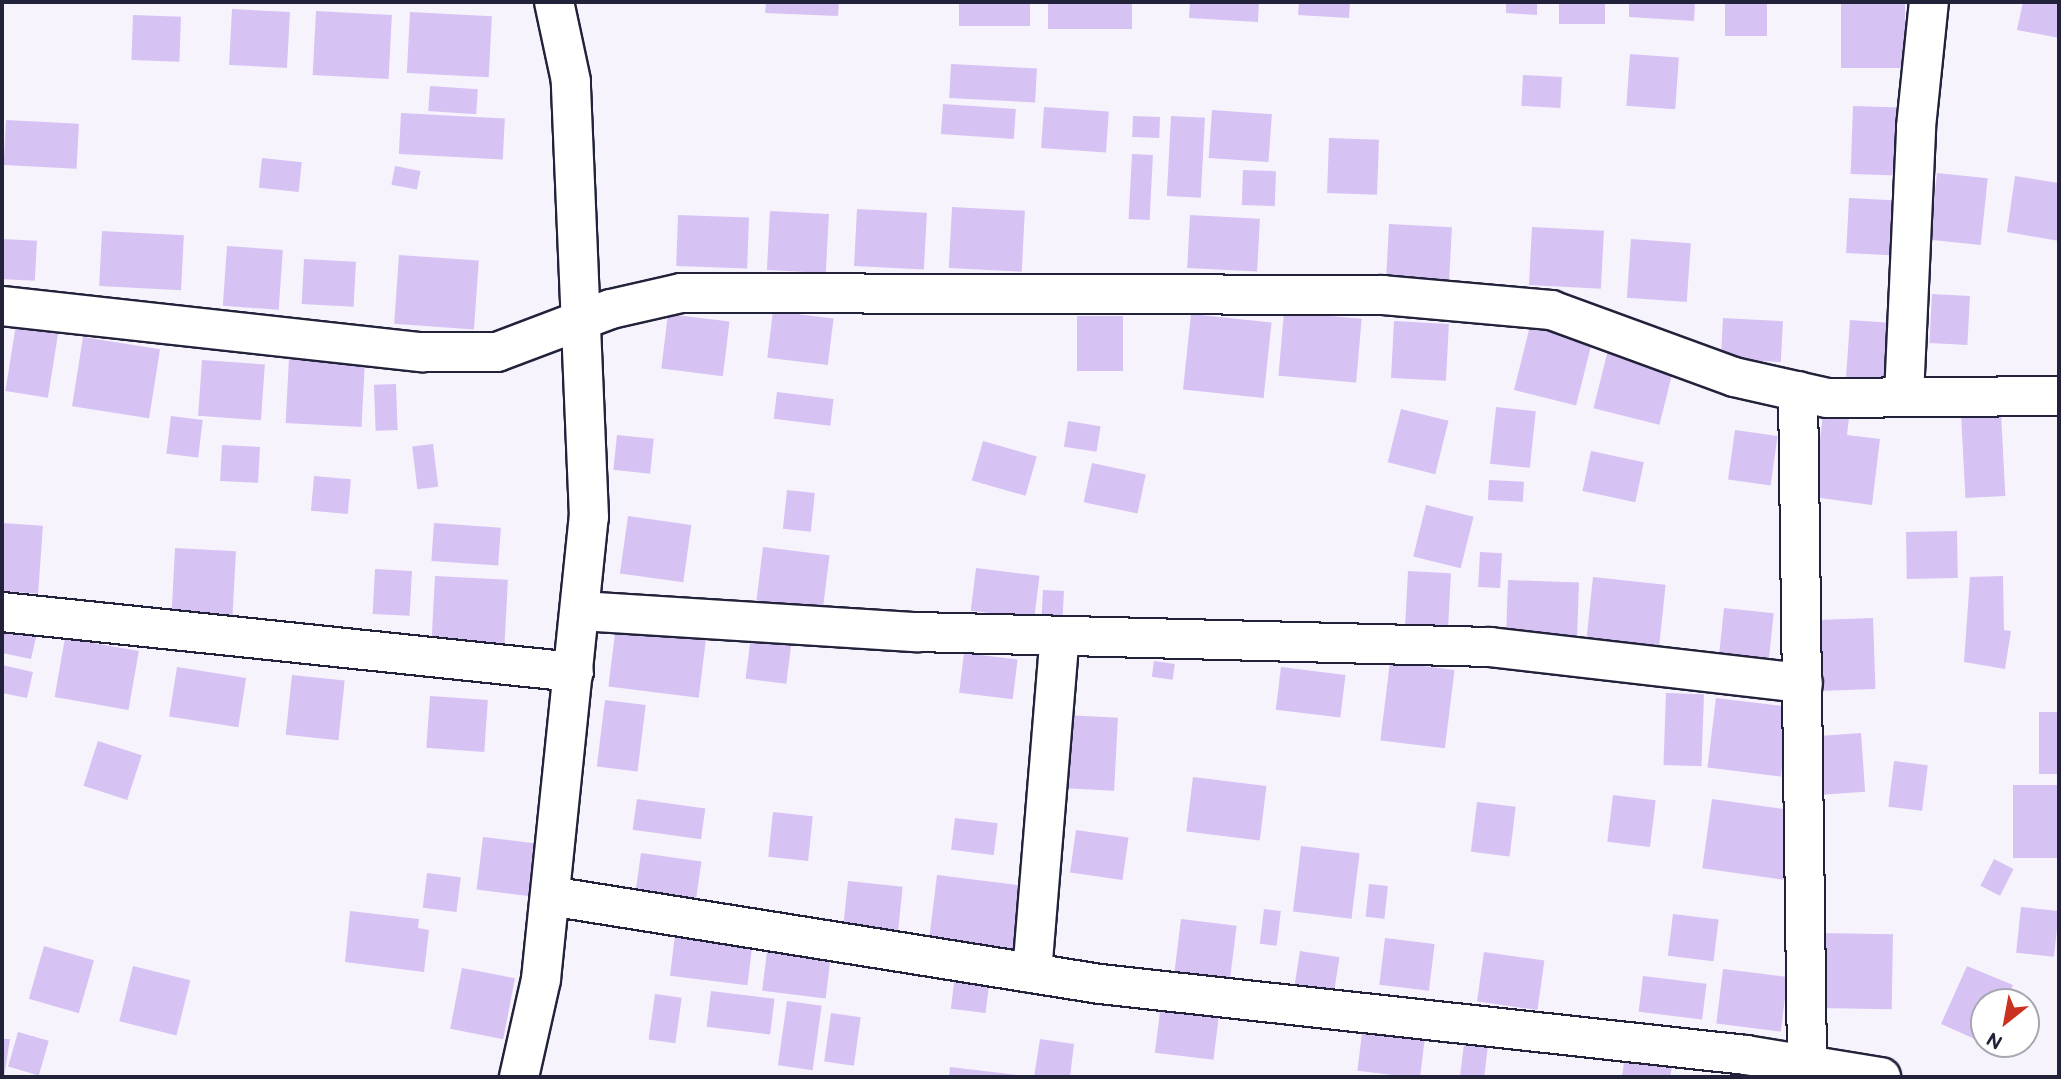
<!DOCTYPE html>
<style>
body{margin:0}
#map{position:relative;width:2061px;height:1079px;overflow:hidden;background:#f7f3fd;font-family:"Balsamiq Sans",sans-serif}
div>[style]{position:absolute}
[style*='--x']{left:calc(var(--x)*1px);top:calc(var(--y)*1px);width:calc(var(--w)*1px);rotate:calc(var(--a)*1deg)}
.building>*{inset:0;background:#d7c3f3;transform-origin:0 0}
.roads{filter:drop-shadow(2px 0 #22223b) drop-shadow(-2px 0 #22223b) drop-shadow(0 2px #22223b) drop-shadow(0 -2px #22223b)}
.minor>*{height:38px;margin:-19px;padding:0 19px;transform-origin:19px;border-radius:19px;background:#fff}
span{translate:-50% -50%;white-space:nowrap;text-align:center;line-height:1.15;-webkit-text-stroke:5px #fff;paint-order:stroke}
.frame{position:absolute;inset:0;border:4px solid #22223b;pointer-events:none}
.north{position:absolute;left:1970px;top:988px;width:70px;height:70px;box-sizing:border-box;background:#fff;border:2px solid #a7a7b1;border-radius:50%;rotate:211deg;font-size:19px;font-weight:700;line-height:28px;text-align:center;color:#22223b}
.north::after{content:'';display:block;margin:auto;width:24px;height:32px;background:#c8321e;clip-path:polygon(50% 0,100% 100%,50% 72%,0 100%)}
</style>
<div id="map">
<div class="building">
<div style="clip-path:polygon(766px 2px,839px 2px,838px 16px,765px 13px)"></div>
<div style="left:959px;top:2px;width:71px;height:24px"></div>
<div style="left:1048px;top:2px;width:84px;height:27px"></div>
<div style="clip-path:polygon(1190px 2px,1259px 2px,1258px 22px,1189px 18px)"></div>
<div style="clip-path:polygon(1299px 2px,1350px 2px,1349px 18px,1298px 15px)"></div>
<div style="clip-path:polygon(1506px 2px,1537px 2px,1537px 15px,1506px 13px)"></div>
<div style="left:1559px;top:2px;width:46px;height:22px"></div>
<div style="clip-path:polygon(1629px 2px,1695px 2px,1694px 21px,1629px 17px)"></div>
<div style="left:1725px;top:2px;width:42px;height:34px"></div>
<div style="left:1841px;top:2px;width:64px;height:66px"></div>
<div style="clip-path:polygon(2023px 2px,2059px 2px,2059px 38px,2017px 30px)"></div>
<div style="left:232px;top:9px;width:58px;height:56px;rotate:3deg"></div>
<div style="left:316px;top:11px;width:76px;height:64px;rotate:3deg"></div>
<div style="left:410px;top:12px;width:82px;height:61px;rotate:3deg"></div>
<div style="left:133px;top:15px;width:48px;height:45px;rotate:2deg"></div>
<div style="left:1630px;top:54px;width:49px;height:52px;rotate:4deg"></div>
<div style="left:951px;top:64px;width:86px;height:34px;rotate:3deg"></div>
<div style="left:1523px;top:75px;width:39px;height:31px;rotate:3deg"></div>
<div style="left:430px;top:86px;width:48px;height:25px;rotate:4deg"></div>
<div style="left:943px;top:104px;width:73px;height:30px;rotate:4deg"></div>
<div style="left:1853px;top:106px;width:46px;height:68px;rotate:2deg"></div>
<div style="left:1044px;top:107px;width:65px;height:41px;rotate:4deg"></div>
<div style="left:1212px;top:110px;width:60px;height:48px;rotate:4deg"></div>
<div style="left:401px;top:113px;width:104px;height:41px;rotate:3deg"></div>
<div style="left:1133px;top:116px;width:27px;height:21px;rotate:2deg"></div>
<div style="left:1171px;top:116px;width:34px;height:80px;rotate:3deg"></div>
<div style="left:6px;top:120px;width:73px;height:45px;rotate:3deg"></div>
<div style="left:1329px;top:138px;width:50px;height:55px;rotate:2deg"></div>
<div style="left:1132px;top:154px;width:21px;height:65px;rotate:3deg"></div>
<div style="left:262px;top:158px;width:40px;height:30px;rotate:6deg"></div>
<div style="left:395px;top:166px;width:26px;height:19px;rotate:11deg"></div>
<div style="left:1243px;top:170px;width:33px;height:35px;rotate:2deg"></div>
<div style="left:1937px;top:173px;width:51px;height:67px;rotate:6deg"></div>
<div style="clip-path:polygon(2015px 176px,2059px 183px,2059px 241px,2007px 232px)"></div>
<div style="left:1849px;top:198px;width:44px;height:55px;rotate:3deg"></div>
<div style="left:952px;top:207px;width:73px;height:61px;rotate:3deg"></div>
<div style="left:857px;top:209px;width:70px;height:57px;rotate:3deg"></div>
<div style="left:770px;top:211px;width:59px;height:59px;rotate:3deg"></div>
<div style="left:678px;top:215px;width:71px;height:51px;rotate:2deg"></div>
<div style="left:1190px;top:215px;width:70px;height:53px;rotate:3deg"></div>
<div style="left:1389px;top:224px;width:63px;height:53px;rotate:3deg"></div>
<div style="left:1532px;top:227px;width:72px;height:58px;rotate:3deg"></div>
<div style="left:102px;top:231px;width:82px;height:55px;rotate:3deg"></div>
<div style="left:2px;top:239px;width:35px;height:40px;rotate:3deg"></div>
<div style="left:1631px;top:239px;width:60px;height:59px;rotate:4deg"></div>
<div style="left:227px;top:246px;width:56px;height:60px;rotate:4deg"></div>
<div style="left:399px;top:255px;width:80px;height:69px;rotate:4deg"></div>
<div style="left:304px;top:259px;width:52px;height:45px;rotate:3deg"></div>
<div style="left:1932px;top:294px;width:38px;height:49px;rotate:3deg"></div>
<div style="left:773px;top:311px;width:61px;height:47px;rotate:7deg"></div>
<div style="left:1284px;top:312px;width:78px;height:64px;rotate:5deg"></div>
<div style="left:668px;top:314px;width:62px;height:55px;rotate:7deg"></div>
<div style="left:1191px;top:314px;width:81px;height:76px;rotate:6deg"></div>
<div style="left:1077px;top:316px;width:46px;height:55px"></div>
<div style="left:17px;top:318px;width:43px;height:74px;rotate:9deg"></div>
<div style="left:1723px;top:318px;width:60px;height:41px;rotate:3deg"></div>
<div style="left:1850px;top:320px;width:39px;height:57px;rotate:4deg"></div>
<div style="left:1394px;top:321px;width:55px;height:57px;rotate:3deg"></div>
<div style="left:1530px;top:326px;width:64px;height:66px;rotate:14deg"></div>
<div style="left:83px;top:337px;width:78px;height:70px;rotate:9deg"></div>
<div style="left:1608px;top:350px;width:68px;height:60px;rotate:14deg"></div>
<div style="left:289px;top:358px;width:76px;height:65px;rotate:3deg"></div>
<div style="left:202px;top:360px;width:63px;height:56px;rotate:4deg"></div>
<div style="left:396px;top:384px;width:46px;height:22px;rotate:88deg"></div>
<div style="left:777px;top:392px;width:57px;height:27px;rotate:7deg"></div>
<div style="clip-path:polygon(1824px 406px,1850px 410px,1847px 435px,1880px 439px,1872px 505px,1813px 497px)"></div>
<div style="left:1496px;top:407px;width:40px;height:57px;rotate:6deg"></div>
<div style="left:1401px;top:409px;width:49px;height:55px;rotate:14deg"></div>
<div style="left:2001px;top:413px;width:83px;height:40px;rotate:87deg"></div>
<div style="left:171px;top:416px;width:32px;height:38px;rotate:7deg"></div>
<div style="left:1068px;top:421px;width:33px;height:26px;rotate:9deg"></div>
<div style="left:1735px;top:430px;width:43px;height:50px;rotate:8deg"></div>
<div style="left:617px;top:435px;width:37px;height:35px;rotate:6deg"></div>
<div style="left:983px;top:441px;width:56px;height:41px;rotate:16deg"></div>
<div style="left:433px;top:444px;width:43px;height:21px;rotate:83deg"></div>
<div style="left:222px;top:445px;width:38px;height:36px;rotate:3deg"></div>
<div style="left:1591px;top:451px;width:54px;height:41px;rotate:12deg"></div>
<div style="left:1092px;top:463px;width:55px;height:40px;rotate:12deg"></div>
<div style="left:314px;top:476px;width:37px;height:35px;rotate:5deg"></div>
<div style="left:1489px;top:480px;width:35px;height:20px;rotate:3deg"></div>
<div style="left:787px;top:490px;width:28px;height:39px;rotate:6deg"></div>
<div style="left:1426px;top:505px;width:49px;height:53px;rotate:14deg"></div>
<div style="left:628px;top:516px;width:64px;height:58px;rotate:8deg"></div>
<div style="left:2px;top:523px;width:41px;height:68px;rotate:4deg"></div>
<div style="left:434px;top:523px;width:67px;height:38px;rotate:4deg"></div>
<div style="left:1957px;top:531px;width:47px;height:51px;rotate:89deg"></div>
<div style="left:763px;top:547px;width:67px;height:54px;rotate:7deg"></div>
<div style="left:175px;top:548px;width:61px;height:64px;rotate:3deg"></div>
<div style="left:1480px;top:552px;width:22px;height:35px;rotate:3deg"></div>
<div style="left:976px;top:568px;width:64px;height:43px;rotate:7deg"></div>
<div style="left:375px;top:569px;width:37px;height:45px;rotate:3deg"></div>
<div style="left:1408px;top:571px;width:43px;height:55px;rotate:3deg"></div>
<div style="left:435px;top:576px;width:73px;height:69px;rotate:3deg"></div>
<div style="clip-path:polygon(2003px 576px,2004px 630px,2011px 631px,2005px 669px,1964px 662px,1970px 577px)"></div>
<div style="left:1593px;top:577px;width:73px;height:61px;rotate:6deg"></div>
<div style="left:1508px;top:580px;width:71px;height:59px;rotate:2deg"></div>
<div style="left:1043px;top:590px;width:21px;height:29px;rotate:3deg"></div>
<div style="left:1724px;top:608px;width:50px;height:56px;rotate:6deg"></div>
<div style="left:1873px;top:618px;width:71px;height:64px;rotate:88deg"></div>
<div style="left:616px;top:625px;width:91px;height:62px;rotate:7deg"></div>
<div style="clip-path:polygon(2px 627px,37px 633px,31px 659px,2px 653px)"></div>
<div style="left:751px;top:635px;width:41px;height:44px;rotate:7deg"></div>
<div style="left:65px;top:638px;width:75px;height:60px;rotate:10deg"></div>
<div style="left:964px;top:653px;width:54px;height:40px;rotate:7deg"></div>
<div style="left:1154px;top:661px;width:21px;height:16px;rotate:8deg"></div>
<div style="left:1390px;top:662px;width:65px;height:79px;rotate:7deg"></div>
<div style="clip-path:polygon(2px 665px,33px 672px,27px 698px,2px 693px)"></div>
<div style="left:177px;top:667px;width:70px;height:50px;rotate:9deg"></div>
<div style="left:1281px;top:667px;width:65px;height:43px;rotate:7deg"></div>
<div style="left:292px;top:675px;width:53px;height:60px;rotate:6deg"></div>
<div style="left:1666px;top:693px;width:38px;height:72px;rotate:2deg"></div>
<div style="left:430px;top:696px;width:58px;height:52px;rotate:4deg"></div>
<div style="left:1716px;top:698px;width:74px;height:70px;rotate:7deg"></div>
<div style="left:605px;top:700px;width:41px;height:67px;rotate:7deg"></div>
<div style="left:2039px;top:712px;width:20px;height:62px"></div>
<div style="left:1065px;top:715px;width:53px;height:73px;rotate:3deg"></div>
<div style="left:1861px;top:733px;width:59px;height:43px;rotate:86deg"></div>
<div style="left:98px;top:741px;width:46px;height:47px;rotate:18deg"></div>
<div style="left:1894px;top:761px;width:34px;height:46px;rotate:7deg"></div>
<div style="left:1193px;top:777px;width:74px;height:55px;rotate:7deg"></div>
<div style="left:2013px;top:785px;width:46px;height:73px"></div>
<div style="left:1613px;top:795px;width:43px;height:47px;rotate:7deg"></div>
<div style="left:637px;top:799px;width:69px;height:31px;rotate:8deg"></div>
<div style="left:1712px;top:799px;width:82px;height:70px;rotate:8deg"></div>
<div style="left:1477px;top:802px;width:39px;height:50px;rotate:7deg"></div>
<div style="left:773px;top:812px;width:40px;height:45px;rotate:6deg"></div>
<div style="left:955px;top:818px;width:43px;height:32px;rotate:7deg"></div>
<div style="left:1076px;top:830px;width:53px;height:43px;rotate:8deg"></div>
<div style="left:483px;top:837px;width:52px;height:53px;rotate:7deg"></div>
<div style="left:1301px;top:846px;width:59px;height:66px;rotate:7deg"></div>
<div style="left:641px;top:853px;width:61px;height:48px;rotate:8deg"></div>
<div style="left:1994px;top:859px;width:22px;height:30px;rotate:27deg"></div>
<div style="left:427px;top:873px;width:34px;height:35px;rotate:7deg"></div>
<div style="left:937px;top:875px;width:90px;height:66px;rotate:7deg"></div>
<div style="left:848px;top:881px;width:55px;height:50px;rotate:6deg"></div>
<div style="left:1369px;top:884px;width:19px;height:33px;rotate:6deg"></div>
<div style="left:2021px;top:907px;width:38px;height:46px;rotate:6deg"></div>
<div style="left:1264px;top:909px;width:17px;height:35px;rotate:7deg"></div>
<div style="clip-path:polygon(350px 911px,419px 919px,418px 928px,429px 930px,424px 972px,345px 962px)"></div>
<div style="left:1673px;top:914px;width:46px;height:42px;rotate:7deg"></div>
<div style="left:1181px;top:919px;width:56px;height:53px;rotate:7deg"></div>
<div style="left:1819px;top:933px;width:74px;height:75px;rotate:1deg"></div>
<div style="left:675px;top:935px;width:78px;height:41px;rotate:7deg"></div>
<div style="left:1385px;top:938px;width:50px;height:47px;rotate:7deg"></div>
<div style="left:768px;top:943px;width:64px;height:48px;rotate:7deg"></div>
<div style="left:44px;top:946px;width:52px;height:55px;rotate:16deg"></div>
<div style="left:1300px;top:951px;width:40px;height:36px;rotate:9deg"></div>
<div style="left:1484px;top:952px;width:61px;height:50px;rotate:8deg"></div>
<div style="left:133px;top:966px;width:59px;height:57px;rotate:14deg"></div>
<div style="clip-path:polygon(1967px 966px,2013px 985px,2006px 1002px,1984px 1002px,1984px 1043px,1941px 1024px)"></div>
<div style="left:462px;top:968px;width:54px;height:62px;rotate:11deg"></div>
<div style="left:1723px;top:969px;width:65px;height:55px;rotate:7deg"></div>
<div style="left:955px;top:975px;width:35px;height:34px;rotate:7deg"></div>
<div style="left:1643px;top:976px;width:64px;height:36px;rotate:7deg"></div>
<div style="left:711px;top:991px;width:64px;height:36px;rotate:7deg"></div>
<div style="left:655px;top:994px;width:27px;height:46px;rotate:8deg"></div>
<div style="left:787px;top:1001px;width:35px;height:65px;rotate:8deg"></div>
<div style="left:1161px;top:1003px;width:59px;height:50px;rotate:7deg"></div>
<div style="left:831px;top:1013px;width:30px;height:49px;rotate:8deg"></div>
<div style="left:1363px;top:1025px;width:63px;height:46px;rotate:7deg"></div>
<div style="left:18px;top:1032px;width:32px;height:36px;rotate:16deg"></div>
<div style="clip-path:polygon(2px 1039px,10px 1039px,4px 1077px,2px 1077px)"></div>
<div style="clip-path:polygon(1040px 1039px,1074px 1044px,1070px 1077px,1034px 1077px)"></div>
<div style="left:1464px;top:1044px;width:24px;height:33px;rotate:7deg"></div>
<div style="clip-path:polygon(1624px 1062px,1672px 1068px,1670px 1077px,1622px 1077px)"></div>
<div style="clip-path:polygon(950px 1067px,1019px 1075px,1019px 1077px,949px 1077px)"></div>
</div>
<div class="roads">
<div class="minor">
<div style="--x:2;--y:306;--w:423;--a:6.3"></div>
<div style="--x:422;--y:352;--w:75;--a:0"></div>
<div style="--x:497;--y:352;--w:122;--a:-20.7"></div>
<div style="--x:611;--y:309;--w:72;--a:-12.9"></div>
<div style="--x:681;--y:293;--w:702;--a:0.16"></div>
<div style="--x:1383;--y:295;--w:169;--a:5.1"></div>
<div style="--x:1551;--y:310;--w:195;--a:20.1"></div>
<div style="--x:1734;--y:377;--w:95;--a:12.7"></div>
<div style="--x:1827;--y:398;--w:232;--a:-0.5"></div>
<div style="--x:1798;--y:391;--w:674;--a:89.23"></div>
<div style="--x:1904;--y:396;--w:269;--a:-87.4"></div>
<div style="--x:1916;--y:127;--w:126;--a:-84.1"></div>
<div style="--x:580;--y:611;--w:338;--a:3.6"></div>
<div style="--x:917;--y:632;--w:573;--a:1.5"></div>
<div style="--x:1490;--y:647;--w:315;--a:6.6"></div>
<div style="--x:2;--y:612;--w:575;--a:5.99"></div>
<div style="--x:550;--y:896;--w:557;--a:9.09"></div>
<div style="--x:1100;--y:984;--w:650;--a:6.27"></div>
<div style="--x:1746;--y:1055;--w:137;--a:9.3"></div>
<div style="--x:1032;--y:973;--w:338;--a:-85.3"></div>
<div style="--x:519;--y:1077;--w:100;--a:-77.3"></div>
<div style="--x:541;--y:979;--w:464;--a:-84.1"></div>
<div style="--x:589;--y:517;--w:436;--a:-92.4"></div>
<div style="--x:571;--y:81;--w:81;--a:-102.1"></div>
</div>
</div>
<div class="frame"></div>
<div class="north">N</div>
</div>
